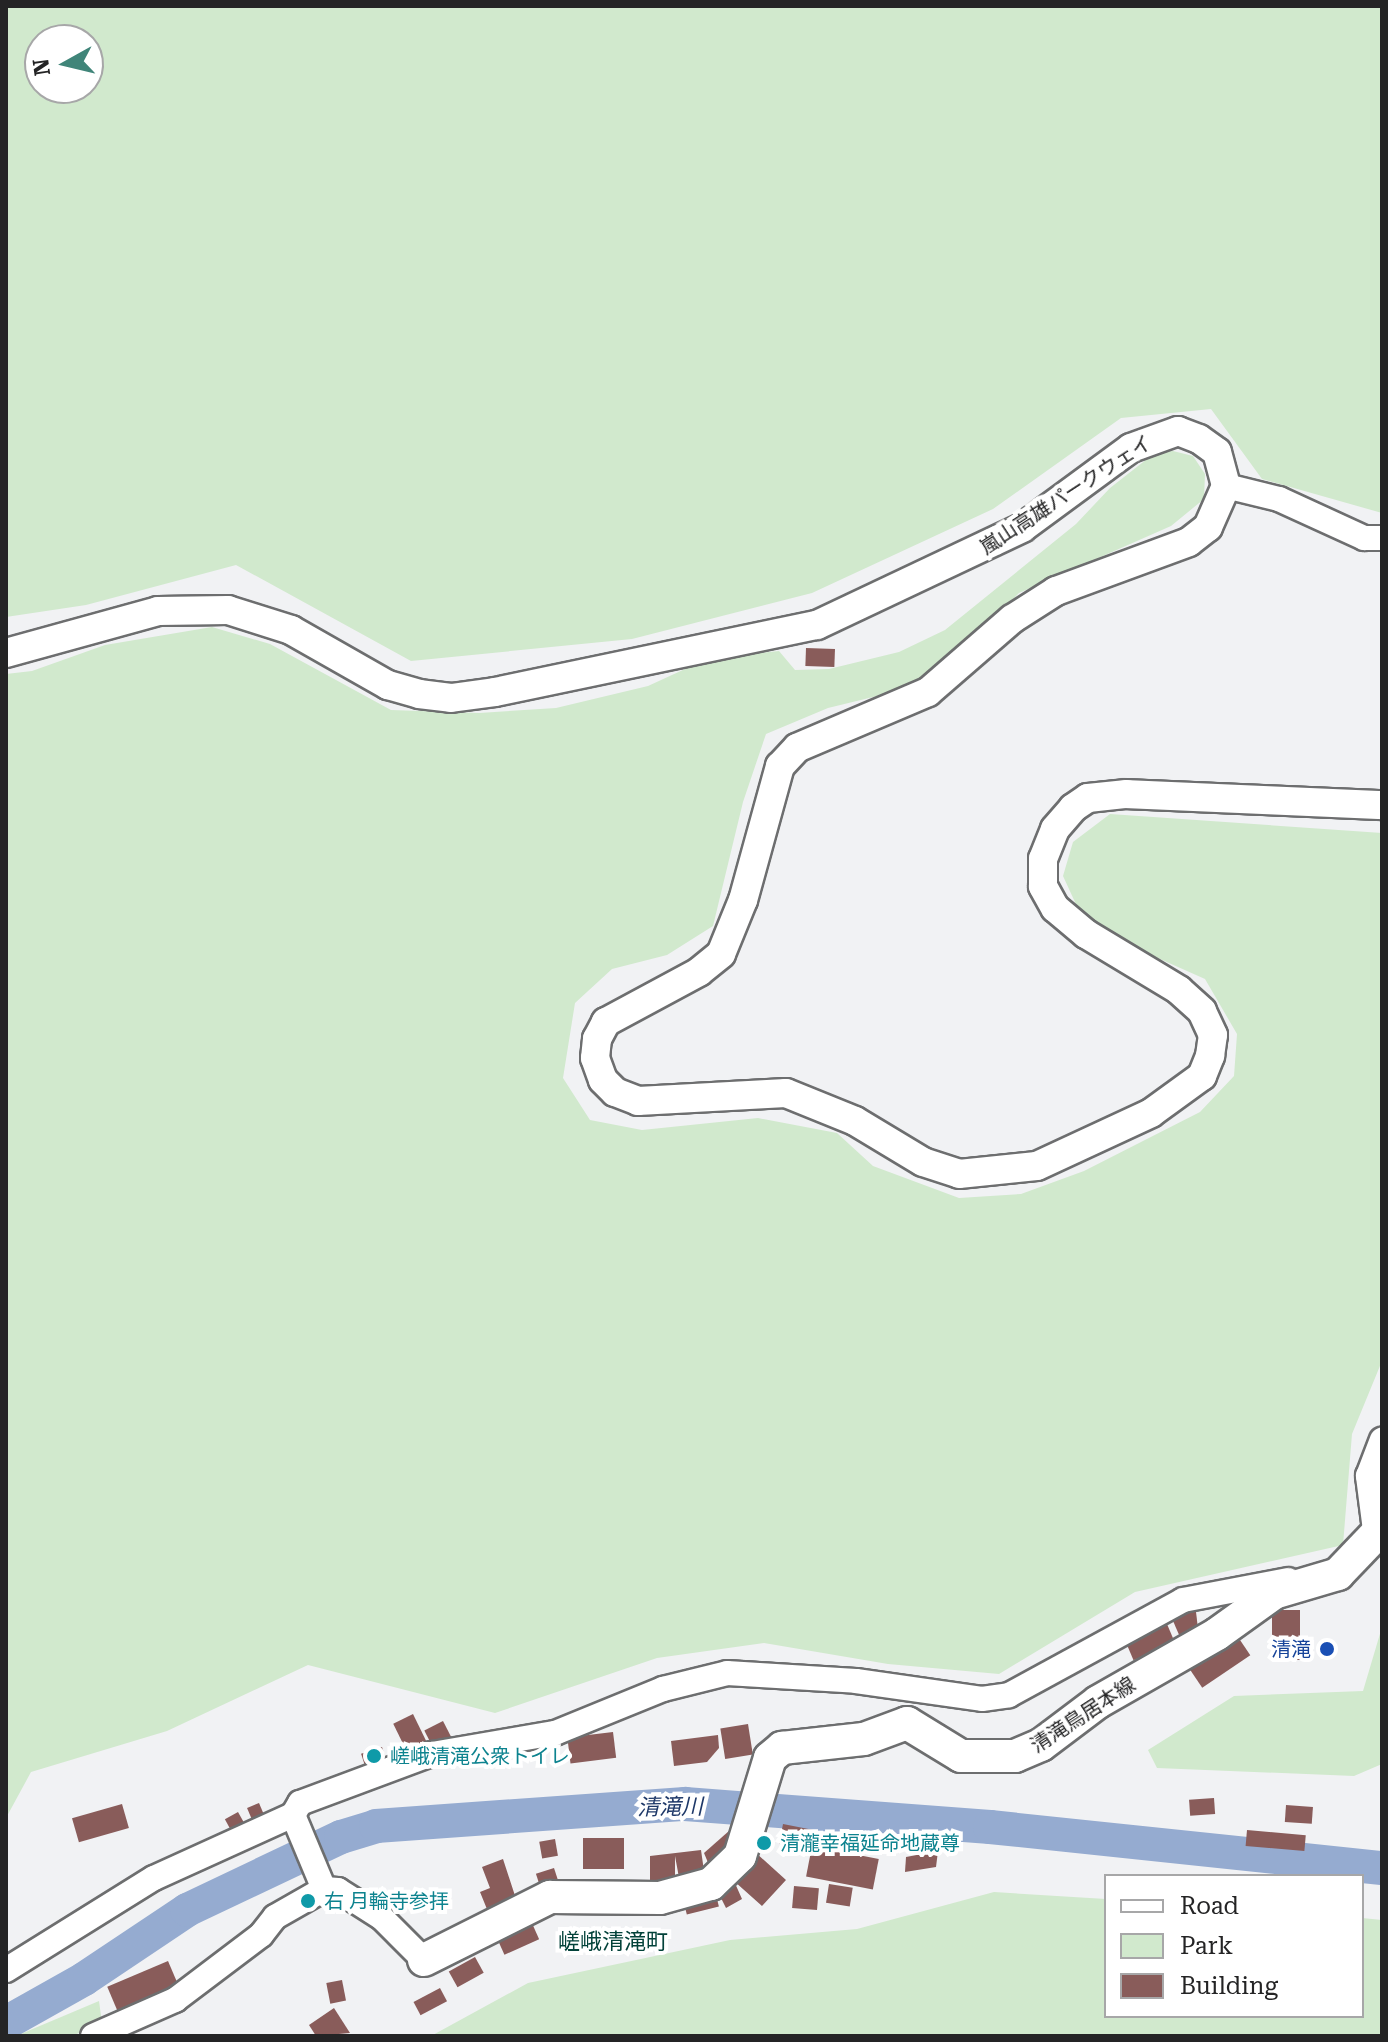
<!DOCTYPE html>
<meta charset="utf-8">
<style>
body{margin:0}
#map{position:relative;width:1388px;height:2042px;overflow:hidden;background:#f1f2f4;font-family:"Roboto Serif","Noto Sans JP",serif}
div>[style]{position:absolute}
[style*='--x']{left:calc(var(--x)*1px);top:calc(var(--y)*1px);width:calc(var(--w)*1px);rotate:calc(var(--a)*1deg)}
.green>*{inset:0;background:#d1e9cd}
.river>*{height:34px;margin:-17px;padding:0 17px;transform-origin:17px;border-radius:17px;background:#95abd0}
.building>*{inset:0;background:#895c5a;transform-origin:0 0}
.roads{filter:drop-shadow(2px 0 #6d6e6f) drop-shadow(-2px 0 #6d6e6f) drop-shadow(0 2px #6d6e6f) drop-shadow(0 -2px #6d6e6f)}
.minor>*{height:24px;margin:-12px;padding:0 12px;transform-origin:12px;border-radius:12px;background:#fff}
.tertiary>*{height:28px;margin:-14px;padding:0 14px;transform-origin:14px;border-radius:14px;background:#fff}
.secondary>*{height:32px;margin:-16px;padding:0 16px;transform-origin:16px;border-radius:16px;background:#fff}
.dots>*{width:22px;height:22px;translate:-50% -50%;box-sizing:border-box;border:4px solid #fff;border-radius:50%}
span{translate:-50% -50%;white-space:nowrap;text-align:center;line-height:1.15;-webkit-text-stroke:8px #fff;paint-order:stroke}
.street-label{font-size:20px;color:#242425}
.transit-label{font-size:20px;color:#164399}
.right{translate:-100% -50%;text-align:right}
.culture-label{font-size:20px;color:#0d838f}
.left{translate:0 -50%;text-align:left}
.water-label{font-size:22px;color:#1e3868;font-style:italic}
.neighbourhood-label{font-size:22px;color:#03423a}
.frame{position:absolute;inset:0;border:8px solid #242425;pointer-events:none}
.legend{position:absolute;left:1104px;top:1874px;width:260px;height:144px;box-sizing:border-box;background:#fff;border:2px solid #a7a7a8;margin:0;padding:10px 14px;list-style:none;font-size:24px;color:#242425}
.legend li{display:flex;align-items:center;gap:16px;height:40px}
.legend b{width:40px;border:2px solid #a7a7a8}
.north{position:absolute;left:24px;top:24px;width:80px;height:80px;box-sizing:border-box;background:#fff;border:2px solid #a7a7a8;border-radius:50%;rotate:262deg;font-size:22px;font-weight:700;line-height:32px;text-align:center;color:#242425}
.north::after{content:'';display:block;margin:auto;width:28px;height:36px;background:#408579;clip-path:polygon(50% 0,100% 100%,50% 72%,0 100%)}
</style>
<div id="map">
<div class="green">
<div style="clip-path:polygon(evenodd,6px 6px,1382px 6px,1382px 513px,1262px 479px,1211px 409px,1121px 418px,993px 509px,812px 593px,632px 639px,411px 661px,236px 565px,86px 605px,6px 617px,6px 6px,40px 40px,88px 40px,88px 88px,40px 88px,40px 40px)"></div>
<div style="clip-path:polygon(1173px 451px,1193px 456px,1205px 474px,1204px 499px,1171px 526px,1019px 593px,980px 633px,910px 688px,828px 708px,766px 734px,743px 802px,713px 926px,667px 955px,612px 969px,575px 1003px,563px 1078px,590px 1120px,642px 1130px,758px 1118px,837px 1133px,873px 1166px,959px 1198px,1021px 1194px,1084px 1171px,1200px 1112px,1234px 1076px,1237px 1034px,1205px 979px,1124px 943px,1080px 913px,1063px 876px,1073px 842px,1110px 814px,1382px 833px,1382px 1361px,1352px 1434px,1343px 1545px,1135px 1592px,999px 1674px,888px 1664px,764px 1643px,657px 1658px,495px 1713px,308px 1665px,167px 1731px,31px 1772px,6px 1818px,6px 674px,32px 671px,105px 645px,212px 627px,270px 644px,391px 710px,479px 713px,556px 708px,648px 686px,709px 658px,779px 651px,795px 670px,829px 669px,899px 652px,945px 630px,1076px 524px,1110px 488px,1156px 452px)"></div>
<div style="clip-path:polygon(1382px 1627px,1382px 1764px,1354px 1776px,1157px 1768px,1148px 1750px,1234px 1696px,1363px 1691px)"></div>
<div style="clip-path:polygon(994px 1892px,1106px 1899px,1106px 2016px,1362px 2016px,1362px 1918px,1382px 1920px,1382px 2036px,431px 2036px,528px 1983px,730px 1940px,857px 1929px)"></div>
<div style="clip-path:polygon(99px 2001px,102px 2023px,72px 2036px,16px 2036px)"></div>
</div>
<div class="river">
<div style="--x:6;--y:2023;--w:90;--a:-29.4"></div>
<div style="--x:84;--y:1979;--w:124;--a:-33.8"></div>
<div style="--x:187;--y:1910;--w:170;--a:-25.4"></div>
<div style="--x:341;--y:1837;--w:37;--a:-17"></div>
<div style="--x:376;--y:1826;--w:310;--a:-4.1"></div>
<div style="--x:685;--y:1804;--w:306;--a:4.3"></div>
<div style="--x:990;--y:1827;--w:394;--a:6"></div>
</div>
<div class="building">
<div style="left:806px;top:648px;width:29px;height:18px;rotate:2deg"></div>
<div style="clip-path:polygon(1195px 1603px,1198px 1629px,1180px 1637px,1170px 1614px)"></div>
<div style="left:1272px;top:1610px;width:28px;height:50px"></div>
<div style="left:1164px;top:1617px;width:28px;height:45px;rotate:67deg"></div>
<div style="left:1238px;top:1637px;width:22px;height:58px;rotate:56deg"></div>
<div style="left:413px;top:1714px;width:34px;height:22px;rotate:64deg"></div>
<div style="left:443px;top:1721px;width:20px;height:21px;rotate:63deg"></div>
<div style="left:748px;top:1724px;width:31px;height:28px;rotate:81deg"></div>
<div style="left:613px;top:1732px;width:26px;height:46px;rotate:83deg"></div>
<div style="clip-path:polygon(718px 1735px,719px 1748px,707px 1762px,674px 1766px,671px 1741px)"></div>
<div style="left:382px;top:1747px;width:13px;height:22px;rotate:72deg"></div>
<div style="left:1214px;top:1798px;width:16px;height:25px;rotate:86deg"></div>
<div style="left:259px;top:1803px;width:13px;height:13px;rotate:67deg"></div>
<div style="left:122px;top:1804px;width:25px;height:52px;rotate:74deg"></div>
<div style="left:1286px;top:1805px;width:27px;height:17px;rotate:4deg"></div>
<div style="left:238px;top:1812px;width:13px;height:15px;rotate:61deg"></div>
<div style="clip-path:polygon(738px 1823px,714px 1877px,704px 1853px)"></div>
<div style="left:783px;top:1824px;width:31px;height:20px;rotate:11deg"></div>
<div style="left:1247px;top:1830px;width:59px;height:16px;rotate:5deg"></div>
<div style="left:583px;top:1838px;width:41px;height:31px"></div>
<div style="left:555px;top:1839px;width:17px;height:16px;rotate:80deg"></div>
<div style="left:812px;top:1846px;width:68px;height:31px;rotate:11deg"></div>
<div style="clip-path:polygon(701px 1850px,705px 1878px,680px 1883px,675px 1856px,675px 1887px,650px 1888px,650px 1856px)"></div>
<div style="clip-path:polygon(938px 1851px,936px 1867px,905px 1872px,906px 1857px)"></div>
<div style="clip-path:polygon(755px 1852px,786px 1880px,762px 1906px,734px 1881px,742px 1899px,726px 1908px,717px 1890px)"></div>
<div style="clip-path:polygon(503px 1859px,519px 1908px,491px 1919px,480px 1892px,490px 1888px,482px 1867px)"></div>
<div style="left:554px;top:1868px;width:19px;height:19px;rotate:72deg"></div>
<div style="left:829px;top:1884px;width:24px;height:19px;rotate:9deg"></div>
<div style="left:794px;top:1886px;width:25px;height:22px;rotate:5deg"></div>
<div style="left:715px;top:1891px;width:16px;height:33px;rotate:76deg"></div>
<div style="left:531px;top:1921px;width:20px;height:38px;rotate:66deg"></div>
<div style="left:475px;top:1957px;width:18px;height:30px;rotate:61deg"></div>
<div style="left:168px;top:1961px;width:30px;height:66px;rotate:67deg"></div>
<div style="left:342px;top:1980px;width:21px;height:16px;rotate:79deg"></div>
<div style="left:440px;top:1988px;width:15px;height:30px;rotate:62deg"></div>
<div style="clip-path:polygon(334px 2008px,350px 2033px,316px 2036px,309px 2025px)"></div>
</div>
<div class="roads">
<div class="minor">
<div style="--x:1226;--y:486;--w:55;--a:13.8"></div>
<div style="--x:1279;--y:499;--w:94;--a:24.6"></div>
<div style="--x:1364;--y:538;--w:18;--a:0"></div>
<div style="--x:1376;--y:1538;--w:63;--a:-97.4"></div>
<div style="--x:1368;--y:1476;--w:39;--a:-69"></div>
<div style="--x:293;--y:1815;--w:80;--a:67.3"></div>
<div style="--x:6;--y:1970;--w:174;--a:-31.9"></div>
<div style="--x:154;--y:1878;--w:153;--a:-24.4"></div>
<div style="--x:293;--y:1815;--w:14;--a:-60"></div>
<div style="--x:300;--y:1803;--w:141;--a:-20.4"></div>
<div style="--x:432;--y:1754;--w:125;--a:-9.7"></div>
<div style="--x:555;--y:1733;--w:117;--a:-22.2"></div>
<div style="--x:663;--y:1689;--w:66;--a:-14"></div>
<div style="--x:727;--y:1673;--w:129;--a:3.5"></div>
<div style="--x:856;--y:1681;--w:127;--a:8.1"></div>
<div style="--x:982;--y:1699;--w:27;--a:-8"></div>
<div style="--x:1009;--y:1695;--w:198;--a:-28.6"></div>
<div style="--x:1183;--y:1600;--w:107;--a:-10.8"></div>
<div style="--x:93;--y:2036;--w:90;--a:-23.7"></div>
<div style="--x:175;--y:2000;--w:108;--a:-37.1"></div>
<div style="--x:261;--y:1935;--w:23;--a:-52"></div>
<div style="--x:275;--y:1917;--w:56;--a:-29.7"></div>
<div style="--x:324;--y:1889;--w:14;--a:4"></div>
<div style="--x:338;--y:1890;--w:52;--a:32.5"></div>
<div style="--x:382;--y:1918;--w:59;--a:45"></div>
</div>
<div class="tertiary">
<div style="--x:6;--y:653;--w:158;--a:-15.4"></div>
<div style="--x:158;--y:611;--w:70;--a:-0.8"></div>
<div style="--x:228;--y:610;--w:66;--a:17.6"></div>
<div style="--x:291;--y:630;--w:112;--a:29.6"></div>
<div style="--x:388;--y:685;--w:32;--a:16"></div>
<div style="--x:419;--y:694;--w:32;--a:7"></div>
<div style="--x:451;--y:698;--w:44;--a:-7.8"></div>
<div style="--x:495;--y:692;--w:329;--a:-11.8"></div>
<div style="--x:817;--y:625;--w:227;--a:-25.3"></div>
<div style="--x:1022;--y:528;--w:135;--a:-36.3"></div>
<div style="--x:1131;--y:448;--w:50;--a:-19.9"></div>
<div style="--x:1178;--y:431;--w:22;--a:21"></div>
<div style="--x:1199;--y:439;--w:22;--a:36"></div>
<div style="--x:1217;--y:452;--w:35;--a:75"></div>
<div style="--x:1226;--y:486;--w:45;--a:113.7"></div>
<div style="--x:1208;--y:527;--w:24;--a:142"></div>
<div style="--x:1189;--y:542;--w:142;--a:159.8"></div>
<div style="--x:1056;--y:591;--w:52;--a:147.5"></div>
<div style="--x:1012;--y:619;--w:111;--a:139"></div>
<div style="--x:928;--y:692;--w:142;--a:156.9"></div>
<div style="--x:797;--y:748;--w:25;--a:133"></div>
<div style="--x:780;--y:766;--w:139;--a:105.4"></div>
<div style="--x:743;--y:900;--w:58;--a:112.2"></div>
<div style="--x:721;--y:954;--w:28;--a:141"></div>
<div style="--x:699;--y:972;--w:106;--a:151.7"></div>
<div style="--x:606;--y:1022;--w:19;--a:118"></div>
<div style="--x:597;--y:1039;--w:19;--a:96"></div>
<div style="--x:595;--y:1058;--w:23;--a:70"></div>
<div style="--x:603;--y:1080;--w:17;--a:45"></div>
<div style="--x:615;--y:1092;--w:25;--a:21"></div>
<div style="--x:638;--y:1101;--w:148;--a:-3.1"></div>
<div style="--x:786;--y:1093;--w:74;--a:22.1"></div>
<div style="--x:855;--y:1121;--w:79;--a:31.1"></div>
<div style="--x:923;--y:1162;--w:38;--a:18"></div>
<div style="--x:959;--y:1174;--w:78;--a:-5.9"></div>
<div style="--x:1037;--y:1166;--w:126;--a:-24.9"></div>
<div style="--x:1151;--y:1113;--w:63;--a:-36"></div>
<div style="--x:1202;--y:1076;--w:22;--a:-68"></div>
<div style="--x:1210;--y:1056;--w:21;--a:-82"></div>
<div style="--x:1213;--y:1035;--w:26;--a:-115"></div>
<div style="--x:1202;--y:1011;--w:31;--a:-138"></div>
<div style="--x:1179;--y:990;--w:109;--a:-148.9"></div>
<div style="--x:1086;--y:934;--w:40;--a:-140"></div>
<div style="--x:1055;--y:908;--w:25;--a:-119"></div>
<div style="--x:1043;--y:886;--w:27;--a:-90"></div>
<div style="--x:1043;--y:859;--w:32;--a:-68"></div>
<div style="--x:1055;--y:829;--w:28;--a:-49"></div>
<div style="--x:1073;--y:808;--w:18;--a:-34"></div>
<div style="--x:1088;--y:798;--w:39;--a:-6"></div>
<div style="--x:1127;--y:794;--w:255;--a:2.5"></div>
</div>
<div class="secondary">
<div style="--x:424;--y:1960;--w:141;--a:-26.6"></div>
<div style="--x:550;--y:1897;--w:110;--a:0.5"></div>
<div style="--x:660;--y:1898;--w:53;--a:-15.4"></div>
<div style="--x:711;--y:1884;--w:40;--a:-44"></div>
<div style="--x:740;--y:1856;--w:102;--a:-73"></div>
<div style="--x:770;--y:1758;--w:16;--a:-40"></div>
<div style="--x:782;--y:1748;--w:82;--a:-6.3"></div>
<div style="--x:864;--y:1739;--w:46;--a:-20.4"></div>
<div style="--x:907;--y:1723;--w:63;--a:31.4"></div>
<div style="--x:961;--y:1756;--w:54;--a:0"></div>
<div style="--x:1015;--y:1756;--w:28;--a:-23"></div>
<div style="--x:1041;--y:1745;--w:71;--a:-37"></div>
<div style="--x:1098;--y:1702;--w:137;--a:-29.7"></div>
<div style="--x:1217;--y:1634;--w:70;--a:-35.7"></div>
<div style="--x:1274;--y:1593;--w:67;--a:-16.5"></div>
<div style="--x:1338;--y:1574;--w:64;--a:-46.3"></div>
</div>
</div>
<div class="dots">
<div style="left:1327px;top:1649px;background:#1a4fb4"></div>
<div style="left:374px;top:1756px;background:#0f9aa8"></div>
<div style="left:764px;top:1843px;background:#0f9aa8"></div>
<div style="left:308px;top:1901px;background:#0f9aa8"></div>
</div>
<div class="street-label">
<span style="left:1066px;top:495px;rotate:-33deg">嵐山高雄パークウェイ</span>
<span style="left:1083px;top:1715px;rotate:-33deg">清滝鳥居本線</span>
</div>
<div class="transit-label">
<span class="right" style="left:1311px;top:1649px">清滝</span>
</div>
<div class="culture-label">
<span class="left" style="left:390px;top:1756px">嵯峨清滝公衆トイレ</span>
<span class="left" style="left:780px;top:1843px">清瀧幸福延命地蔵尊</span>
<span class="left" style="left:324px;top:1901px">右 月輪寺参拝</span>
</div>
<div class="water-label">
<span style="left:670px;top:1807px;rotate:-1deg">清滝川</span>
</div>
<div class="neighbourhood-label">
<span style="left:613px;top:1942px">嵯峨清滝町</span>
</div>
<div class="frame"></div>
<ul class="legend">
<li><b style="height:10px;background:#fff"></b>Road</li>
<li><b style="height:22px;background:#d1e9cd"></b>Park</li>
<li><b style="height:22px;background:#895c5a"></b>Building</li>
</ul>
<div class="north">N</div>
</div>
